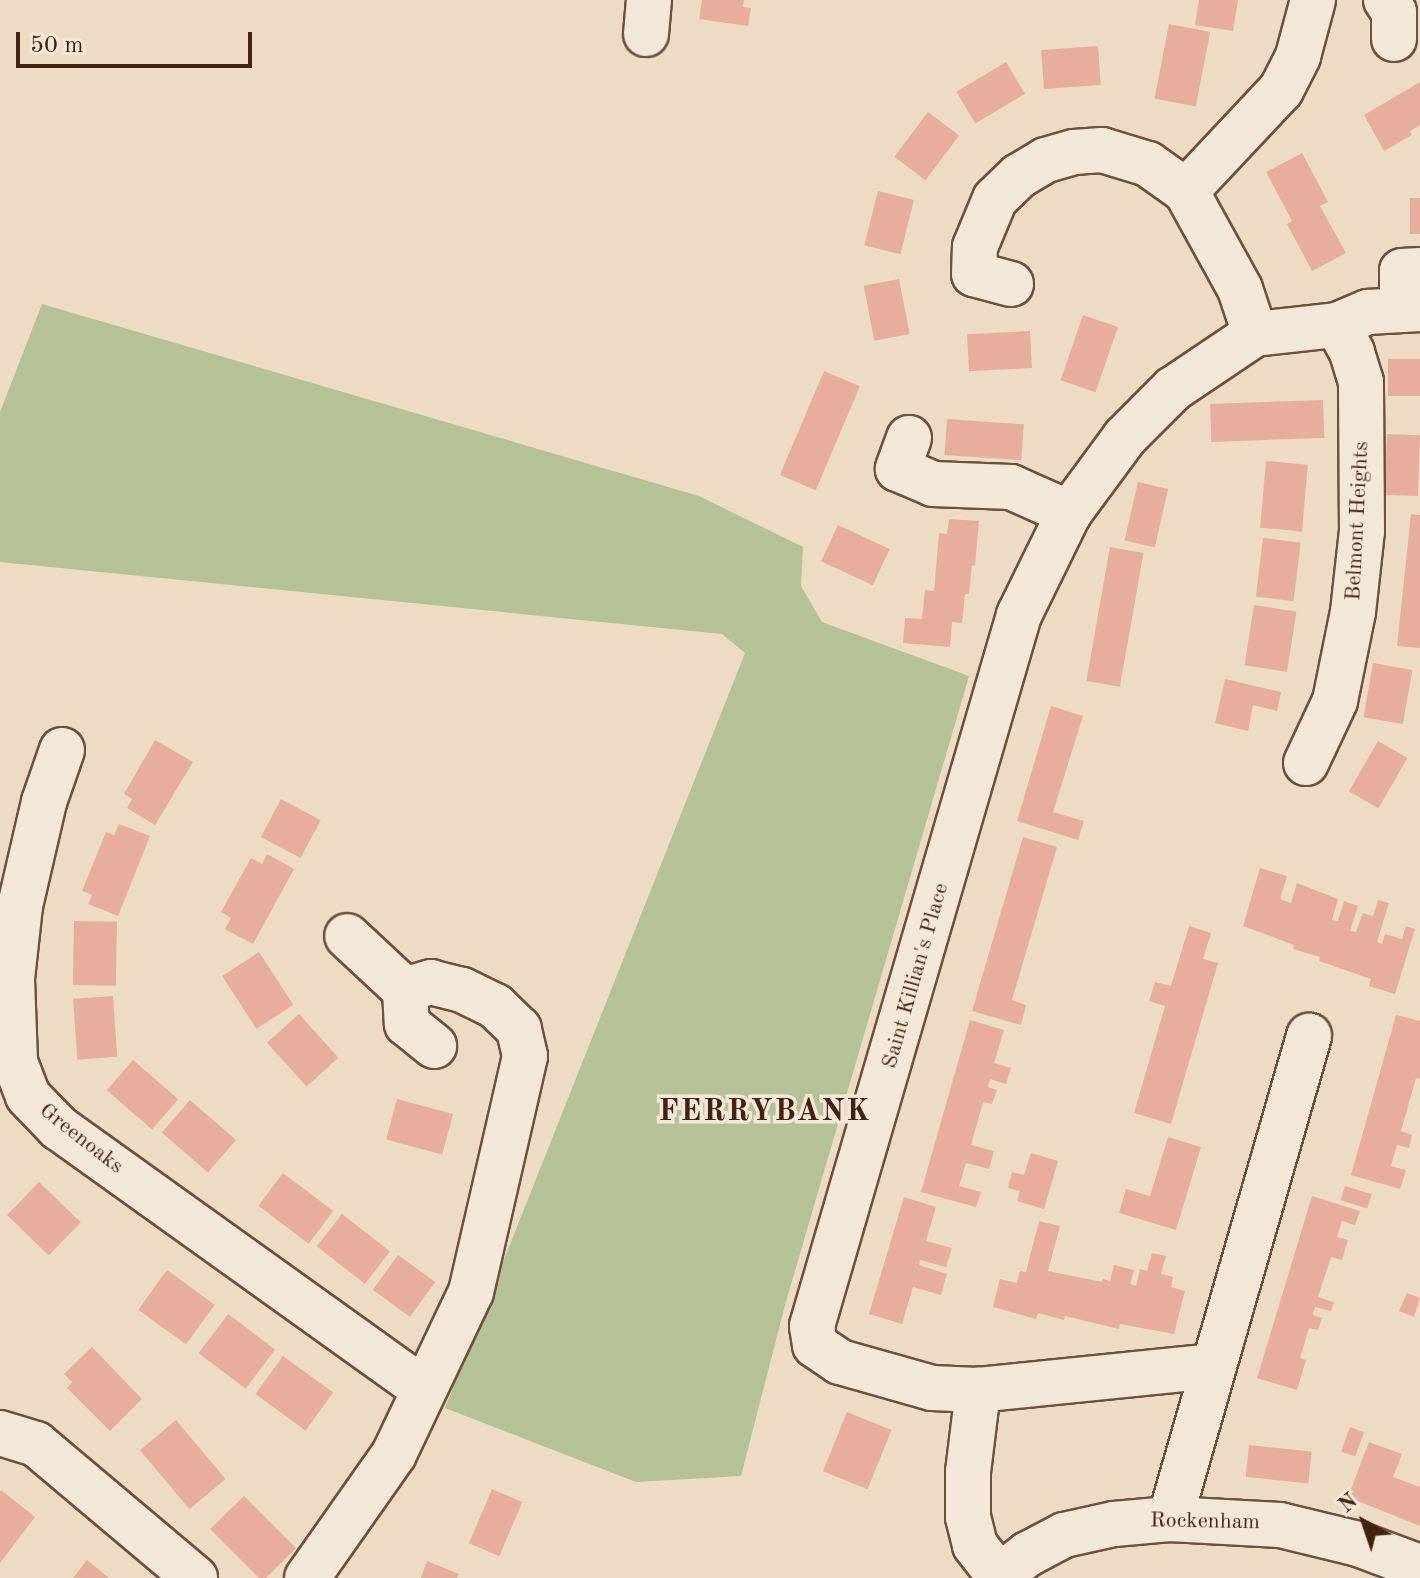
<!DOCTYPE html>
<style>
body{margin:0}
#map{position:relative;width:1420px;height:1578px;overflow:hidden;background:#eddcc3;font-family:"Old Standard TT",serif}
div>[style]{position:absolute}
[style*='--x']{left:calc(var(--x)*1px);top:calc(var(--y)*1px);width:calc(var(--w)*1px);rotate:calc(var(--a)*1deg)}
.green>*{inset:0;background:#b5c196}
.building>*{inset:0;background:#e7ae9e;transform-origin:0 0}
.roads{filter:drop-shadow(2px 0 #6e503e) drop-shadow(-2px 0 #6e503e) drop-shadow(0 2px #6e503e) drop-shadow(0 -2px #6e503e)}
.minor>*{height:44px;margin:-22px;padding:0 22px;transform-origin:22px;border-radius:22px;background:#f3e8d8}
span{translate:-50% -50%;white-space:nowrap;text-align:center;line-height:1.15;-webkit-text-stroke:7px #f3e8d8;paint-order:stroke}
.street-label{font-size:22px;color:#421}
.district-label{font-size:30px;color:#421;font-weight:700;letter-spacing:2px}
.north{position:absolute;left:1324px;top:1482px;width:80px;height:80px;-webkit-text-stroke:6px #f3e8d8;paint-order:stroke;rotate:320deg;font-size:22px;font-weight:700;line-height:32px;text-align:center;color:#421}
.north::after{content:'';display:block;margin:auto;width:28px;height:36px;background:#421;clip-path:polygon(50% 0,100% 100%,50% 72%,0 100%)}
.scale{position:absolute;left:16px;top:32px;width:236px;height:36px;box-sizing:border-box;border:4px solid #421;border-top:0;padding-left:10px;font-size:24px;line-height:28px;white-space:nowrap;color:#421;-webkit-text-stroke:6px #f3e8d8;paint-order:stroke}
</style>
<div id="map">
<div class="green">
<div style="clip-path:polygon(42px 304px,699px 496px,803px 547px,801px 586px,822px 622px,969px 676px,785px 1305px,741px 1476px,636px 1482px,445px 1408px,745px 653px,722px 634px,0 562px,0 412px)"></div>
</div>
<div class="building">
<div style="clip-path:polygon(702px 0,744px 0,743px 7px,751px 8px,748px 26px,699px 19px)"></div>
<div style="clip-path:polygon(1199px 0,1238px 0,1233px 31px,1195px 25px)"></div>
<div style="left:1169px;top:24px;width:42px;height:76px;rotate:11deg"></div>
<div style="left:1098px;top:46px;width:39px;height:57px;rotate:86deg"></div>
<div style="left:1006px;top:62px;width:37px;height:58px;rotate:59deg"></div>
<div style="clip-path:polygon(1420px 82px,1420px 125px,1410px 131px,1412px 135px,1384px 151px,1364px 115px)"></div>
<div style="left:928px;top:112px;width:39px;height:56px;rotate:37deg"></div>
<div style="clip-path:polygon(1302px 153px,1328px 202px,1320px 206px,1346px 253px,1312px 271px,1287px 224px,1292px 221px,1266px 172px)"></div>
<div style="left:878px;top:191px;width:37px;height:56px;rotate:14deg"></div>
<div style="left:1410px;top:198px;width:10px;height:36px"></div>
<div style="left:899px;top:279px;width:56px;height:36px;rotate:79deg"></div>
<div style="left:1083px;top:315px;width:37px;height:69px;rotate:19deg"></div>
<div style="left:1030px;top:331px;width:37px;height:63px;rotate:87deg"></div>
<div style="left:1420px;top:359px;width:37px;height:32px;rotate:90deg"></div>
<div style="left:824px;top:371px;width:39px;height:113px;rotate:23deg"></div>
<div style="left:1323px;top:400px;width:38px;height:113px;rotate:88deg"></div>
<div style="left:947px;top:419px;width:77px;height:36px;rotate:4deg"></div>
<div style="left:1387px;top:434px;width:33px;height:61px;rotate:2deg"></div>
<div style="left:1266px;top:461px;width:42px;height:67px;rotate:5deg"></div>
<div style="left:1138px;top:482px;width:31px;height:60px;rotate:13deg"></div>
<div style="clip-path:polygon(1411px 514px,1420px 515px,1420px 648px,1397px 646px)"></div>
<div style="clip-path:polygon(949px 519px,979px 521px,975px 566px,972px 565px,969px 594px,965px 594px,962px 623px,952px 622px,950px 647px,903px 643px,905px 618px,922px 619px,925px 590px,934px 591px,939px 533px,947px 534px)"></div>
<div style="left:838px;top:525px;width:57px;height:40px;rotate:25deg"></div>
<div style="left:1263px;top:538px;width:38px;height:59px;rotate:7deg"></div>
<div style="left:1110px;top:547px;width:34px;height:136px;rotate:10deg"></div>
<div style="left:1254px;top:605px;width:43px;height:61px;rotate:9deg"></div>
<div style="left:1373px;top:663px;width:40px;height:55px;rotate:10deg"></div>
<div style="clip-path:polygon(1225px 679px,1281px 692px,1277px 711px,1253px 705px,1248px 731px,1215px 723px)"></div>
<div style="clip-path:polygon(1051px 706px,1083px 716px,1053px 812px,1084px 821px,1078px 840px,1017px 821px)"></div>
<div style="clip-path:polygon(155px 740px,193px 762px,155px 825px,127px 808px,132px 799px,124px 794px)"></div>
<div style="left:1378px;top:741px;width:34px;height:58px;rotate:30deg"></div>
<div style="left:281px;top:799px;width:45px;height:43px;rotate:28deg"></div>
<div style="clip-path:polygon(119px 824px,150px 836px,118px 916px,88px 904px,92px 895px,82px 891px,106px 832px,114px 835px)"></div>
<div style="clip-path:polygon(1023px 837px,1057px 847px,1012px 1000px,1026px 1005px,1021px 1025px,972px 1011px)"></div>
<div style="clip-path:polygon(267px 854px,294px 869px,253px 944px,225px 929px,231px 918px,221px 912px,251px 858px,262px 864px)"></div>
<div style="clip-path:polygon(1260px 868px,1287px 876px,1280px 899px,1291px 903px,1297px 883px,1338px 899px,1332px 920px,1338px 921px,1344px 901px,1358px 906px,1350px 931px,1356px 932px,1363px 913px,1373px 916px,1378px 900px,1389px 903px,1377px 942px,1382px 944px,1385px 934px,1402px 939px,1406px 926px,1415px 929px,1395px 994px,1369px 986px,1371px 979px,1319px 961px,1320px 957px,1293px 949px,1294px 945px,1243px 926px)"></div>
<div style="left:74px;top:921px;width:43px;height:64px;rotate:1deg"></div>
<div style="clip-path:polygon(1189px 926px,1211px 933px,1203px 959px,1218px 963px,1171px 1124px,1134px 1113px,1165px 1006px,1149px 1001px,1155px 982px,1171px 986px)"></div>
<div style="left:259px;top:952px;width:63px;height:44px;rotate:57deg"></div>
<div style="left:113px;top:996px;width:61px;height:40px;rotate:86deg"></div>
<div style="left:299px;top:1014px;width:59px;height:43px;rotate:48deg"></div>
<div style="clip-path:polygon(1396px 1015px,1420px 1021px,1420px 1079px,1416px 1078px,1401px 1131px,1412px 1135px,1409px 1148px,1397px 1145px,1391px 1166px,1406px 1170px,1400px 1189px,1351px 1175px)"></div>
<div style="clip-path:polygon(970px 1020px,1004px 1030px,994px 1063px,1011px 1068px,1006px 1084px,990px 1079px,988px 1087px,997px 1090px,992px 1104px,983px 1102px,971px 1145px,994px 1151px,989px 1169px,966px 1163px,959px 1186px,981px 1192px,976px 1207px,921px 1192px)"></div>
<div style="left:133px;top:1060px;width:60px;height:40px;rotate:41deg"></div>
<div style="left:397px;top:1099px;width:58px;height:42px;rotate:15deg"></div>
<div style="left:190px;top:1100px;width:61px;height:43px;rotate:41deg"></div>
<div style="clip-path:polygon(1168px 1137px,1201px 1147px,1176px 1230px,1119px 1213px,1126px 1189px,1150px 1196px)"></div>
<div style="clip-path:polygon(1031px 1153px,1058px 1161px,1044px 1209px,1017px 1201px,1020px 1191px,1008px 1188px,1012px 1172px,1024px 1175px)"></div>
<div style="left:283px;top:1173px;width:63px;height:41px;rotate:37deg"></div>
<div style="left:39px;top:1182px;width:58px;height:46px;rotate:44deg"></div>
<div style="left:1345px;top:1186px;width:28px;height:15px;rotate:17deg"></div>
<div style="clip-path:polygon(1312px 1196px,1360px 1211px,1355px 1225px,1342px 1221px,1337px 1237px,1348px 1240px,1342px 1260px,1331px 1257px,1318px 1297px,1334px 1302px,1331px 1311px,1315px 1307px,1313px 1315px,1322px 1318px,1318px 1330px,1309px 1328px,1300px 1358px,1306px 1360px,1297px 1390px,1257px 1378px)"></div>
<div style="clip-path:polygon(904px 1197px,936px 1207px,926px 1241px,952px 1248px,946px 1267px,920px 1260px,919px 1265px,947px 1274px,941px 1295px,913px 1287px,902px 1324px,869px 1314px)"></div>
<div style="left:342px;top:1214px;width:61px;height:41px;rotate:38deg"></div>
<div style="clip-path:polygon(1039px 1221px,1060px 1226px,1048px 1271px,1102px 1282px,1103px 1279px,1110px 1281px,1114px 1265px,1134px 1270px,1130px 1284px,1136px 1286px,1140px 1269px,1147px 1271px,1152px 1253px,1166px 1256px,1161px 1274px,1173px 1277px,1171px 1287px,1185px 1291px,1174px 1334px,1120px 1324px,1119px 1329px,1065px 1316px,1064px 1320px,1038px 1313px,1036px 1319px,993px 1307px,1000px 1279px,1017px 1283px,1020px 1271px,1026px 1272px)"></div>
<div style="left:398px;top:1255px;width:46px;height:43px;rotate:36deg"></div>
<div style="left:167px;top:1270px;width:59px;height:49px;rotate:36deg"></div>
<div style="clip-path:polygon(1407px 1293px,1420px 1298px,1414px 1317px,1399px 1311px)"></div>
<div style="left:228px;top:1314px;width:59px;height:49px;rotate:37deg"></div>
<div style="clip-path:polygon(92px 1347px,142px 1399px,110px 1431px,67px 1388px,72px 1382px,64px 1374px)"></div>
<div style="left:283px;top:1356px;width:62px;height:47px;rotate:36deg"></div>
<div style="left:847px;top:1412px;width:48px;height:64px;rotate:22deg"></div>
<div style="left:176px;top:1420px;width:77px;height:47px;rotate:50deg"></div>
<div style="left:1350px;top:1427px;width:15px;height:26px;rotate:20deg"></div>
<div style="clip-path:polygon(1369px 1442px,1402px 1454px,1393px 1477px,1420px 1487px,1420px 1526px,1348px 1497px)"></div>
<div style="left:1249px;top:1445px;width:63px;height:32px;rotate:6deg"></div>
<div style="left:492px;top:1489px;width:33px;height:59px;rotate:23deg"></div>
<div style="clip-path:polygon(1px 1490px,35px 1517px,0 1563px,0 1492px)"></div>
<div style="clip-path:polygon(244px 1496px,296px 1548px,266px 1578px,259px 1578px,210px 1529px)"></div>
<div style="clip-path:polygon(87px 1560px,109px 1578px,73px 1578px)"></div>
<div style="clip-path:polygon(427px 1561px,459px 1574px,457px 1578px,421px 1578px)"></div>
</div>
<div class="roads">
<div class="minor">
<div style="--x:1386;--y:0;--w:14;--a:56"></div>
<div style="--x:1394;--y:12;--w:27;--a:90"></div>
<div style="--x:646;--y:34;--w:34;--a:-85"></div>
<div style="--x:1186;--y:191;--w:139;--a:-46.8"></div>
<div style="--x:1281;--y:90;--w:38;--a:-63"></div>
<div style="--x:1298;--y:56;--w:58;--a:-75"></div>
<div style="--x:1011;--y:284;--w:38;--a:-165"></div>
<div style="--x:974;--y:274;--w:27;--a:-88"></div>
<div style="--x:975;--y:247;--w:52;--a:-67.4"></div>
<div style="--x:995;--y:199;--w:33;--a:-44"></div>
<div style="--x:1019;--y:176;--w:31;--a:-31"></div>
<div style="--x:1046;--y:160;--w:29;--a:-16"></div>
<div style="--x:1074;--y:152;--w:28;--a:-4"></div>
<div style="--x:1102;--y:150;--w:48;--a:16.9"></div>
<div style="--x:1148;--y:164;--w:47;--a:35.4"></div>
<div style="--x:1186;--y:191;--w:112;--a:61.1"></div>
<div style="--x:1240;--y:289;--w:47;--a:71.6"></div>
<div style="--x:1402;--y:310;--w:39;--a:-90"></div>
<div style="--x:1402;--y:271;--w:18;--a:-3"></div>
<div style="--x:909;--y:438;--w:33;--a:110"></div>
<div style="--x:898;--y:469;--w:38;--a:23"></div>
<div style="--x:933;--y:484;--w:78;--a:2.2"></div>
<div style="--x:1011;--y:487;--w:64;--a:24.1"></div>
<div style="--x:62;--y:750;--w:55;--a:109.1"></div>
<div style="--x:44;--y:802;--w:107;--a:103"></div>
<div style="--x:20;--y:906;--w:73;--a:96.3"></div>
<div style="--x:12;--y:979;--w:83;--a:87.9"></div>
<div style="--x:15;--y:1062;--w:36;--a:69"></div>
<div style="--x:28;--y:1096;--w:45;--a:45.9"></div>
<div style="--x:59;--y:1128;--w:448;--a:35.6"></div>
<div style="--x:1306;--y:763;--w:68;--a:-64.9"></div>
<div style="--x:1335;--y:701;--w:91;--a:-78.6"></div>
<div style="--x:1353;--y:612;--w:81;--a:-83.7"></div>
<div style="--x:1362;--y:531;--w:149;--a:-90.4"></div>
<div style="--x:1361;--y:382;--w:31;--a:-107"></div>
<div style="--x:1352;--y:352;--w:31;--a:-119"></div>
<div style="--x:405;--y:990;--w:34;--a:87"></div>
<div style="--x:407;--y:1024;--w:35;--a:39"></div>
<div style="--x:978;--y:1390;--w:236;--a:-5.8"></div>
<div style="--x:0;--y:1433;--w:38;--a:17"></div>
<div style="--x:36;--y:1444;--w:208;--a:40.1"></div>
<div style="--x:1170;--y:1519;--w:503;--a:-73.94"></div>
<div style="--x:999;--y:1576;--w:39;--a:-128"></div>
<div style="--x:975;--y:1545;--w:29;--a:-104"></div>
<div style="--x:968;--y:1517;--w:45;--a:-90"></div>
<div style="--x:968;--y:1472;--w:83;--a:-83"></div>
<div style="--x:978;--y:1390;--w:46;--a:-177.5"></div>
<div style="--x:932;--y:1388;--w:96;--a:-164.2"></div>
<div style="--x:840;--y:1362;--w:30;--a:-146"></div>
<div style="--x:815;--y:1345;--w:19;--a:-99"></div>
<div style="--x:812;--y:1326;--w:741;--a:-73.77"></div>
<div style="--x:1019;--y:615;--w:114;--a:-63.9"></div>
<div style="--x:1069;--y:513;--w:94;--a:-53.6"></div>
<div style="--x:1125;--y:437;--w:68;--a:-45"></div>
<div style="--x:1173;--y:389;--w:99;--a:-33.9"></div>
<div style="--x:1255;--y:334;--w:82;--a:-6.3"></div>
<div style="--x:1337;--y:325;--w:34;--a:-23"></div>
<div style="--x:1368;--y:312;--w:52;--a:-3.3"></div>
<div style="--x:307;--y:1578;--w:151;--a:-54.9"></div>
<div style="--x:394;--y:1454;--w:179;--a:-64.6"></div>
<div style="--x:471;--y:1292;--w:242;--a:-77.1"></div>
<div style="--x:525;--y:1056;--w:28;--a:-103"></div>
<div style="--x:519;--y:1029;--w:33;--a:-136"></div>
<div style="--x:495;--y:1006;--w:37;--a:-154"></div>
<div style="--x:462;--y:990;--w:32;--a:-166"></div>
<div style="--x:431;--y:982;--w:27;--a:163"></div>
<div style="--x:405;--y:990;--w:79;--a:-137"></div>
<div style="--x:997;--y:1578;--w:39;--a:-38"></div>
<div style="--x:1028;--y:1554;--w:41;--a:-27.8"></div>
<div style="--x:1064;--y:1535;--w:51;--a:-12.4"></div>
<div style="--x:1114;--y:1524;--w:56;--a:-5.1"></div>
<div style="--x:1170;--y:1519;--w:110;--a:3.1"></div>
<div style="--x:1280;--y:1525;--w:80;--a:13.7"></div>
<div style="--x:1358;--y:1544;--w:66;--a:20.4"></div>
</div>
</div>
<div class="street-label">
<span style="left:1358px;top:521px;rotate:-87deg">Belmont Heights</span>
<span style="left:916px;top:976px;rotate:-74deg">Saint Killian's Place</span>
<span style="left:81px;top:1139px;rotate:38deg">Greenoaks</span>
<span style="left:1205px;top:1522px;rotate:1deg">Rockenham</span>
</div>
<div class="district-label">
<span style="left:765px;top:1112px">FERRYBANK</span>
</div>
<div class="north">N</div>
<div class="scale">50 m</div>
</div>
